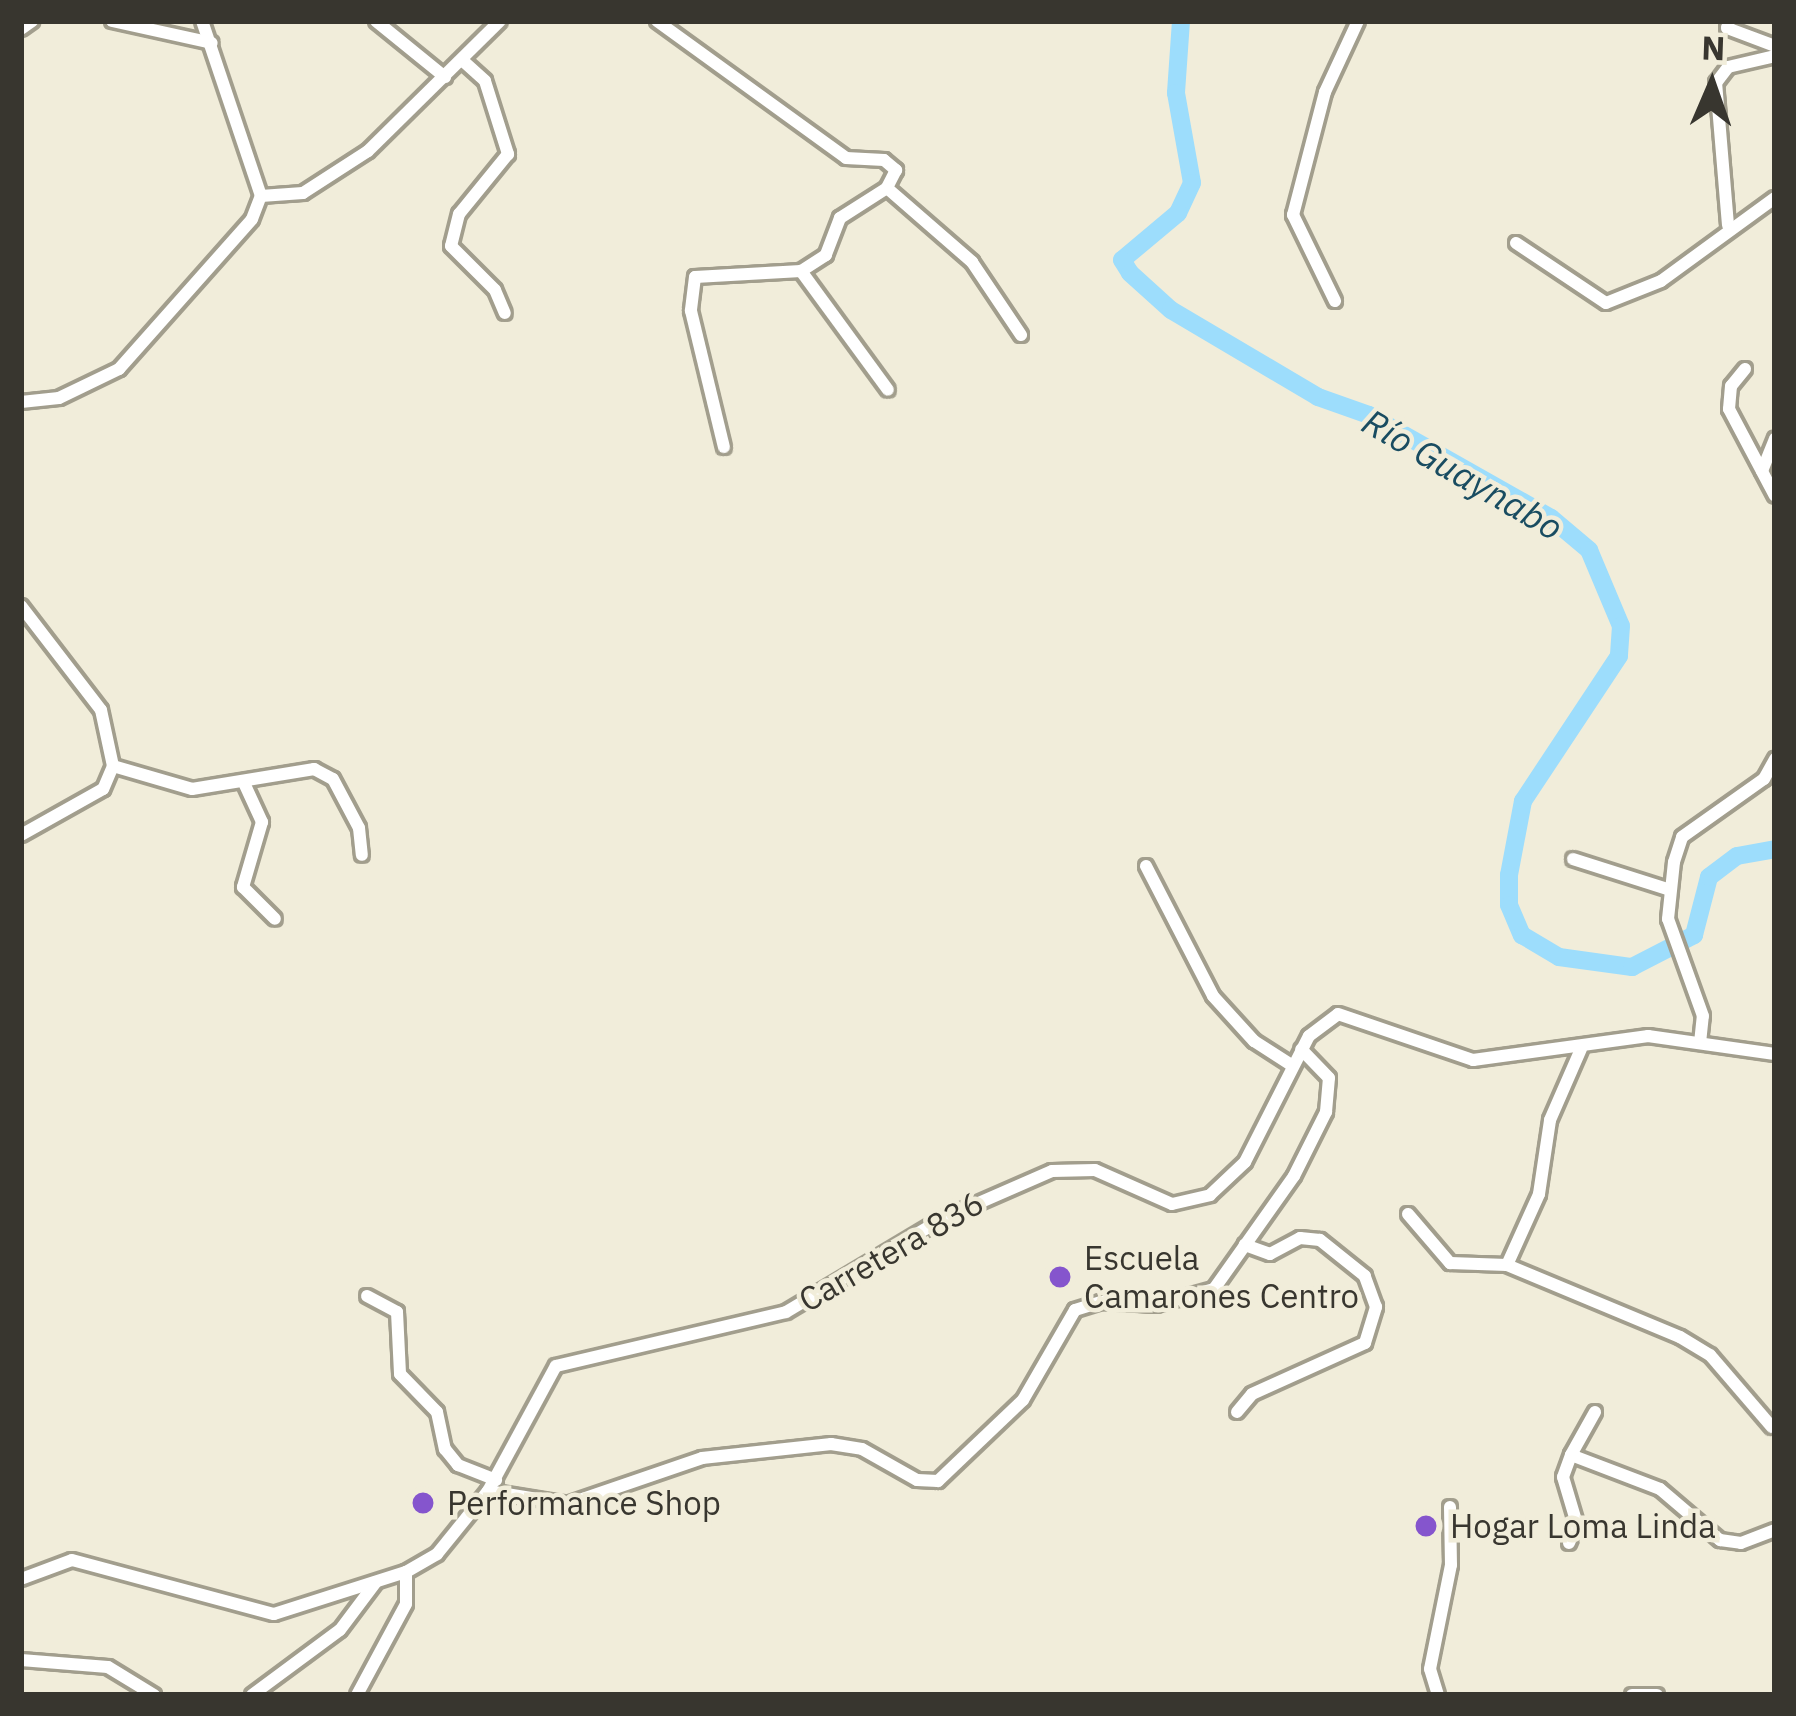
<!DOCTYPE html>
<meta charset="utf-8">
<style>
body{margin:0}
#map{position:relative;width:1796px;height:1716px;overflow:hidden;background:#f1edda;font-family:"IBM Plex Sans",sans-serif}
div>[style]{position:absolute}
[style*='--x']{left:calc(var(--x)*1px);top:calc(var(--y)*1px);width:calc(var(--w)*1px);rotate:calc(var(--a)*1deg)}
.river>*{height:18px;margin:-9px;padding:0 9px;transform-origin:9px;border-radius:9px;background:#9dddfc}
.roads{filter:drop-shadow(3px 0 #a29e8d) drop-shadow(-3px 0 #a29e8d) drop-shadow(0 3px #a29e8d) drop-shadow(0 -3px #a29e8d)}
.minor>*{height:12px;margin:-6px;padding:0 6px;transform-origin:6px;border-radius:6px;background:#fff}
.dots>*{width:33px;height:33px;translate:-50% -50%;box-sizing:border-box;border:6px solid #f1edda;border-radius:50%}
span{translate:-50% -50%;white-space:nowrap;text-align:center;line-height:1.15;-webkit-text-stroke:9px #f1edda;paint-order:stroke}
.street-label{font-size:33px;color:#38362f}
.poi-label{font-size:33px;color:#38362f}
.left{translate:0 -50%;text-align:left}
.water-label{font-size:36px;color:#194c61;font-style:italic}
.frame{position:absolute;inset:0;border:24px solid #38362f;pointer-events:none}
.north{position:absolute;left:1652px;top:24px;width:120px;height:120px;-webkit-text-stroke:9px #f1edda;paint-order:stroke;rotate:2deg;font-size:33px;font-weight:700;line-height:48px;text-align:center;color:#38362f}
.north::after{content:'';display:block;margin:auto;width:42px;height:54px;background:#38362f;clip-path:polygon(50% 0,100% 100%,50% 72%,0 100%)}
</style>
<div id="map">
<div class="river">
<div style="--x:1181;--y:21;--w:72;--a:94"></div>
<div style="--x:1176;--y:93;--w:91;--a:79.9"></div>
<div style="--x:1192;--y:183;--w:33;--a:115"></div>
<div style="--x:1178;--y:213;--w:73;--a:140"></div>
<div style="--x:1122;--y:260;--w:15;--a:58"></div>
<div style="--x:1130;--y:273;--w:55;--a:42.1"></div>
<div style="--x:1171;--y:310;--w:171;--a:30.6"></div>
<div style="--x:1318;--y:397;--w:54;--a:19.4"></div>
<div style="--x:1369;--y:415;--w:209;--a:29.5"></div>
<div style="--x:1551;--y:518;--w:50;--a:40.1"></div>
<div style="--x:1589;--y:550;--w:82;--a:67.2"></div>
<div style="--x:1621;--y:626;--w:30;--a:94"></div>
<div style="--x:1619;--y:656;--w:174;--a:123.5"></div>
<div style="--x:1523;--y:801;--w:75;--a:100.7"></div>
<div style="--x:1509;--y:875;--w:30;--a:90"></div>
<div style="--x:1509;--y:905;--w:33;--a:67"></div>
<div style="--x:1522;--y:935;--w:43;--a:30.7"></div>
<div style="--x:1559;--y:957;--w:74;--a:7.8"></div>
<div style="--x:1632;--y:967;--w:70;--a:-27.3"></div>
<div style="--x:1694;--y:935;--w:60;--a:-75.5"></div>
<div style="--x:1709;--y:877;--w:35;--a:-37"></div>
<div style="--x:1737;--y:856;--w:39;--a:-10"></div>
</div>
<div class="roads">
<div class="minor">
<div style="--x:112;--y:21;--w:102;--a:12.4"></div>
<div style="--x:376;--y:21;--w:89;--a:39.1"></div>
<div style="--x:657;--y:21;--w:233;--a:35.9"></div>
<div style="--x:846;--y:158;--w:38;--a:3"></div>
<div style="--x:884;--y:160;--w:16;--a:40"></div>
<div style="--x:896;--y:170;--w:20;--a:117"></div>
<div style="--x:887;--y:188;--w:56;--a:147.4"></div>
<div style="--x:840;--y:218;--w:40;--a:111"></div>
<div style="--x:826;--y:255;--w:30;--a:147"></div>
<div style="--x:801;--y:271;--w:106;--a:176.8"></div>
<div style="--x:695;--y:277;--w:34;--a:97"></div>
<div style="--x:691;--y:311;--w:140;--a:76.4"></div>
<div style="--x:1729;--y:21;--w:7;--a:106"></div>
<div style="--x:1727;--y:28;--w:51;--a:20.6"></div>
<div style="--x:21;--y:29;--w:14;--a:-36"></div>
<div style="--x:462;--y:60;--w:31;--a:42"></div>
<div style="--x:485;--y:81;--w:77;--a:72.5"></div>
<div style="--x:508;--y:154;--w:77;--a:129.2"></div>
<div style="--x:459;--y:214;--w:33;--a:104"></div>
<div style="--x:451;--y:246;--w:62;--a:45"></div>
<div style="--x:495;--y:290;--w:25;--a:67"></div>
<div style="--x:887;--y:188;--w:113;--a:41"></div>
<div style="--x:972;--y:262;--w:88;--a:56.1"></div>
<div style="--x:261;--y:196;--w:42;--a:-4.1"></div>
<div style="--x:303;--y:193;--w:77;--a:-32.9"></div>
<div style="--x:368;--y:151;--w:185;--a:-44.6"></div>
<div style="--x:1728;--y:225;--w:143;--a:-94.8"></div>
<div style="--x:1716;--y:83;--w:20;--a:-53"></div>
<div style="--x:1728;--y:67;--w:48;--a:-13.2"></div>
<div style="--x:1516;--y:243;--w:108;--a:33.7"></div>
<div style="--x:1606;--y:303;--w:59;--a:-21.8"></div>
<div style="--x:1661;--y:281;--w:141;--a:-36.1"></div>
<div style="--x:801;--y:271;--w:147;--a:53.8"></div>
<div style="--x:1335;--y:301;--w:96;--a:-116"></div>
<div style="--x:1293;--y:215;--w:127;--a:-75.4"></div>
<div style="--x:1325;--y:92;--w:78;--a:-65.1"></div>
<div style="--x:1745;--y:369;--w:22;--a:129"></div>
<div style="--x:1731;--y:386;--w:23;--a:95"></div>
<div style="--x:1729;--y:409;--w:98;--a:62.1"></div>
<div style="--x:21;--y:402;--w:38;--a:-6"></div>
<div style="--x:59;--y:398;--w:67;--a:-25.8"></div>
<div style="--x:119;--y:369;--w:200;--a:-48.4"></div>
<div style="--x:252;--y:219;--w:25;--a:-69"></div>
<div style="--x:261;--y:196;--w:185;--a:-108.6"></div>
<div style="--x:1762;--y:471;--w:35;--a:-68"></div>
<div style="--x:21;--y:606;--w:131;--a:52.4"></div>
<div style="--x:101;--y:710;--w:57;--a:77.9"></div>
<div style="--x:113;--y:766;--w:25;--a:113"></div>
<div style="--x:103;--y:789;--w:94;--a:150.7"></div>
<div style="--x:113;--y:766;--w:82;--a:16.2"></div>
<div style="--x:192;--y:789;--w:124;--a:-9.3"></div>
<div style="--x:314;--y:769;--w:21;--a:28"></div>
<div style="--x:333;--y:779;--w:55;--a:62"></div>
<div style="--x:359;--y:828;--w:27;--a:84"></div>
<div style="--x:245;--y:785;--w:41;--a:65.3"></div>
<div style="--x:262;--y:822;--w:68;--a:106.3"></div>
<div style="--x:243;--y:887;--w:45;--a:45"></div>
<div style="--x:1573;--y:859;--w:102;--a:17.7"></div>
<div style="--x:1146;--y:866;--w:146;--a:62.7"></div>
<div style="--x:1213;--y:996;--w:61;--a:47.7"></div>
<div style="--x:1254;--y:1041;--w:46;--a:32.7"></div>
<div style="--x:1700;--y:1043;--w:27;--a:-84"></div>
<div style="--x:1703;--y:1016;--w:103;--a:-109.8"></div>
<div style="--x:1668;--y:919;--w:57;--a:-84"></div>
<div style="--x:1674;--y:862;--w:26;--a:-72"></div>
<div style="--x:1682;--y:837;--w:100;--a:-35.3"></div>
<div style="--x:1764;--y:779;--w:23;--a:-61"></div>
<div style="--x:1408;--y:1214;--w:65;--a:49.4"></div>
<div style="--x:1450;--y:1263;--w:57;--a:2"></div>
<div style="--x:1507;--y:1265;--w:187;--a:22.6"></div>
<div style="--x:1680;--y:1337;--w:35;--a:31"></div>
<div style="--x:1710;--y:1355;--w:95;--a:49.3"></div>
<div style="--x:1507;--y:1265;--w:78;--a:-65.7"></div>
<div style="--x:1539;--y:1194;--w:75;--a:-81.5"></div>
<div style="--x:1550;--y:1120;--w:77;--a:-66.4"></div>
<div style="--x:367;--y:1296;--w:34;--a:28"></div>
<div style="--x:397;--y:1312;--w:62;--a:87.2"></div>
<div style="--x:400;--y:1374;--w:53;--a:45.8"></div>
<div style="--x:437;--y:1412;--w:38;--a:78"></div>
<div style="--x:445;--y:1449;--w:21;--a:51"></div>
<div style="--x:458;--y:1465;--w:41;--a:21.5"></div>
<div style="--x:1237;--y:1412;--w:23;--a:-50"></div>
<div style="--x:1252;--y:1394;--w:124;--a:-24.3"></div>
<div style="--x:1365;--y:1343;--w:38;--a:-73"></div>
<div style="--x:1376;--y:1307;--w:33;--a:-110"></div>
<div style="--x:1365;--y:1276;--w:58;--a:-141.3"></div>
<div style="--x:1320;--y:1240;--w:20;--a:-174"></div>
<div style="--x:1300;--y:1238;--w:34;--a:152"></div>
<div style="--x:1270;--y:1254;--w:27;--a:-160"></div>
<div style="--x:1595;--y:1412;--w:49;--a:119.2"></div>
<div style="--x:1571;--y:1455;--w:95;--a:20.9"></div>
<div style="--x:1660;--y:1489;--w:79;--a:40.4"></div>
<div style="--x:1720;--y:1540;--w:21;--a:8"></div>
<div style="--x:1741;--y:1543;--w:36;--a:-21"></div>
<div style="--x:488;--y:1491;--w:81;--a:9.2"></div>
<div style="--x:568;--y:1504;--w:142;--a:-18.9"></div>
<div style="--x:702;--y:1458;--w:130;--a:-6.2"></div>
<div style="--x:831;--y:1444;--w:31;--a:9"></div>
<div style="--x:862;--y:1449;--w:63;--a:29.4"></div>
<div style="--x:917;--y:1480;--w:21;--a:3"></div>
<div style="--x:938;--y:1481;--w:117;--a:-43.6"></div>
<div style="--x:1023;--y:1400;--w:104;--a:-60"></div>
<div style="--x:1075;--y:1310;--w:27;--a:-17"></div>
<div style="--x:1101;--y:1302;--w:55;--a:3.1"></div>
<div style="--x:1156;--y:1305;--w:60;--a:-15.4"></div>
<div style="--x:1214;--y:1289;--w:138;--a:-54.7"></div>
<div style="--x:1294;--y:1176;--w:72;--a:-63.4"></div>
<div style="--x:1326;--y:1112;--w:34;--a:-85"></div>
<div style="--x:1329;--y:1078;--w:40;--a:-134"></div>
<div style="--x:1569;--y:1543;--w:21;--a:-67"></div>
<div style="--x:1577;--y:1524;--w:49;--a:-106.6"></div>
<div style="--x:1563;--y:1477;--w:23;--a:-70"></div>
<div style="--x:21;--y:1579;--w:54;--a:-20.4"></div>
<div style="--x:72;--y:1560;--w:209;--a:15"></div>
<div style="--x:274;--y:1614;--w:139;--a:-17.7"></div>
<div style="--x:406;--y:1572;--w:36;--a:-30"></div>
<div style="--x:437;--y:1554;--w:81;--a:-51"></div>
<div style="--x:488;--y:1491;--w:142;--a:-61.5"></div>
<div style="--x:556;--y:1366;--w:236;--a:-13.2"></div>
<div style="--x:786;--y:1312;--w:182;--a:-30.8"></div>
<div style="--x:942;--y:1219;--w:120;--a:-23.6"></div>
<div style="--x:1052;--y:1171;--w:43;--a:-1.3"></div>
<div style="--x:1095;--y:1170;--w:84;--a:23.8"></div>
<div style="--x:1172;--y:1204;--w:39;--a:-13"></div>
<div style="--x:1210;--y:1195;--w:48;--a:-43.3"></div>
<div style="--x:1245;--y:1162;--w:141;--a:-63.1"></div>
<div style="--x:1309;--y:1036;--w:36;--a:-37"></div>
<div style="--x:1338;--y:1014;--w:143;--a:18.8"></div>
<div style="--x:1473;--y:1060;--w:177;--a:-7.8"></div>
<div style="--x:1648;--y:1036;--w:128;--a:8.1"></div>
<div style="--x:21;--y:1660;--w:87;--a:4.6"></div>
<div style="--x:108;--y:1667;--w:54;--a:31.3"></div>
<div style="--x:252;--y:1695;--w:109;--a:-36.5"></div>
<div style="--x:340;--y:1630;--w:60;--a:-53.1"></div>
<div style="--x:357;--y:1695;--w:103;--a:-61.7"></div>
<div style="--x:406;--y:1604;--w:32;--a:-90"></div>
<div style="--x:1438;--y:1695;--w:27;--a:-107"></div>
<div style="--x:1430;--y:1669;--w:106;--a:-78.6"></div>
<div style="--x:1451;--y:1565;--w:58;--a:-91"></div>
<div style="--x:1632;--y:1695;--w:25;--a:0"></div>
</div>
</div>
<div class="dots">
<div style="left:1060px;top:1277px;background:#8555cd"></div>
<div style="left:423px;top:1503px;background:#8555cd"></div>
<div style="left:1426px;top:1526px;background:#8555cd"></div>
</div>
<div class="street-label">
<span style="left:891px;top:1251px;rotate:-30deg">Carretera 836</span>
</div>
<div class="poi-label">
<span class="left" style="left:1084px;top:1277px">Escuela<br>Camarones Centro</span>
<span class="left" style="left:447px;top:1503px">Performance Shop</span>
<span class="left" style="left:1450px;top:1526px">Hogar Loma Linda</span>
</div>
<div class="water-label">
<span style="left:1463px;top:474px;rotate:30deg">Río Guaynabo</span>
</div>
<div class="frame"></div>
<div class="north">N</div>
</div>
